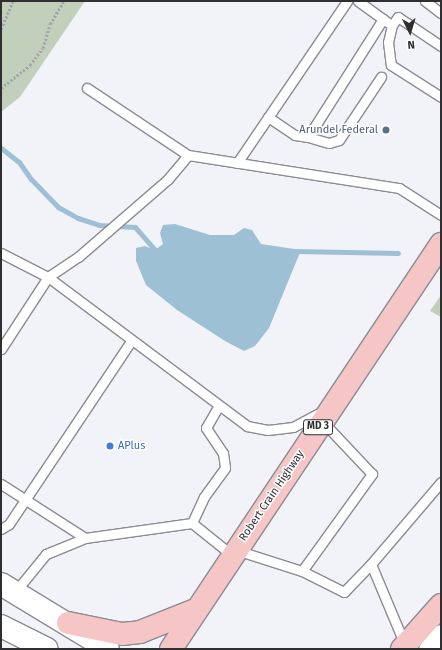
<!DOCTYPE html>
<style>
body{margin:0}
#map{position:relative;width:442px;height:650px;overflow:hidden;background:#f2f3f9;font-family:"Fira Sans",sans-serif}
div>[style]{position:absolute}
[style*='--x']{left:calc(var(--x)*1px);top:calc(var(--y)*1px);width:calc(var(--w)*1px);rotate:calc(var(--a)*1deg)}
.green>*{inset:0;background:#c2d0bb}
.water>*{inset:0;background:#9ec0d4}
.stream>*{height:5px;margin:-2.5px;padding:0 2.5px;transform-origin:2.5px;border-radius:2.5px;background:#9ec0d4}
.path>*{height:2.5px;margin-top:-1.25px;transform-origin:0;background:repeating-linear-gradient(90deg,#a3a4a9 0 2px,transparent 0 4px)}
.roads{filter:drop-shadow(1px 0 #8b8c92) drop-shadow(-1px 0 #8b8c92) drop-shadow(0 1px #8b8c92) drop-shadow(0 -1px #8b8c92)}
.service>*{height:9px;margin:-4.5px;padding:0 4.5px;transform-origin:4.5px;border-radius:4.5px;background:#fff}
.minor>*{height:19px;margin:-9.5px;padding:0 9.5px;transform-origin:9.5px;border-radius:9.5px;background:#fff}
.tertiary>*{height:22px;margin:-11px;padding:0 11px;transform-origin:11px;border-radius:11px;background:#fff}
.trunk>*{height:22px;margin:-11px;padding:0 11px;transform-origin:11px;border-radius:11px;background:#f6c6c6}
.dots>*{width:11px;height:11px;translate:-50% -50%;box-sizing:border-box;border:2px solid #fff;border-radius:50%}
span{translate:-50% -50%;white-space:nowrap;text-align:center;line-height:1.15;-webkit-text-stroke:3px #fff;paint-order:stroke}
.shield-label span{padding:1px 3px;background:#fff;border:1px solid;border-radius:3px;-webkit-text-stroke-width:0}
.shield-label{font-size:10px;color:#2f2f32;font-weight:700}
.service-label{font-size:11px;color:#4e5e75}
.right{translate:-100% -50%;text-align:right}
.shop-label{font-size:11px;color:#366cbe}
.left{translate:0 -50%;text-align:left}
.street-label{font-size:11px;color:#2f2f32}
.frame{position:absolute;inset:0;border:2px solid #2f2f32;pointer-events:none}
.north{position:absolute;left:390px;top:12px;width:40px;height:40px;-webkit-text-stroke:3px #fff;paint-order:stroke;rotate:175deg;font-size:11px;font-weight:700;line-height:16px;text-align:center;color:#2f2f32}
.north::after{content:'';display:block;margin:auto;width:14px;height:18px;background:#2f2f32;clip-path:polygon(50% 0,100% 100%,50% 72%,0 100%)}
</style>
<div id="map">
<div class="green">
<div style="clip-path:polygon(1px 1px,85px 1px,20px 97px,1px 112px)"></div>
<div style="clip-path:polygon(441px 295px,441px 317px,430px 311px)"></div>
</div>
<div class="water">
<div style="clip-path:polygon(175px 224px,210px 235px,234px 235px,244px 228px,252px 230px,261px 244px,301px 250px,269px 328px,255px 346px,244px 351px,225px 341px,177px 310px,146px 285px,136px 261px,136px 248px,145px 246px,155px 250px,163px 244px,160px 233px,163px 225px)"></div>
</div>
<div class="stream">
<div style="--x:1;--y:148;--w:23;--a:38"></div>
<div style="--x:19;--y:162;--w:21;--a:55"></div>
<div style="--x:31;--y:179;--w:39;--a:46"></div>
<div style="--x:58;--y:207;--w:23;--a:29"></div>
<div style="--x:78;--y:218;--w:22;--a:18"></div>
<div style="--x:99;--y:225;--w:36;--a:3"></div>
<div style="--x:135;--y:227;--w:30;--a:49"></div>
<div style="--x:155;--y:250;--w:7;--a:16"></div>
<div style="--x:295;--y:251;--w:103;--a:1.1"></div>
</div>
<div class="path">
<div style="--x:1;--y:29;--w:30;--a:-67"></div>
<div style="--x:1;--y:88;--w:37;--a:-38"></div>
<div style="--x:30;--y:65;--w:21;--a:-53"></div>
<div style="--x:43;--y:48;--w:25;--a:-74"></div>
<div style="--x:50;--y:24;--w:27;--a:-59"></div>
</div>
<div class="roads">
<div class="service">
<div style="--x:358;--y:1;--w:36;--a:36"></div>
<div style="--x:425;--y:1;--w:20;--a:37"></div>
<div style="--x:441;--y:46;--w:52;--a:-146"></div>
<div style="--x:398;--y:17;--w:10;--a:127"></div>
<div style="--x:392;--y:25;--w:17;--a:103"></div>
<div style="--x:388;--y:42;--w:23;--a:83"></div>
<div style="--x:391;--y:65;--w:59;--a:32.6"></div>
<div style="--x:87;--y:88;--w:121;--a:33.6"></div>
<div style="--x:188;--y:155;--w:214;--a:8.9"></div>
<div style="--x:399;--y:188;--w:50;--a:32.7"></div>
<div style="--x:268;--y:117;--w:32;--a:34"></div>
<div style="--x:295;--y:135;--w:13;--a:9"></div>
<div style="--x:308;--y:137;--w:140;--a:-57.6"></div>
<div style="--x:308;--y:137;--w:22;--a:16"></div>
<div style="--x:329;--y:143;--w:10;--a:-17"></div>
<div style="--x:339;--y:140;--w:76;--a:-56.3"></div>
<div style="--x:237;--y:163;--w:196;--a:-55.8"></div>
<div style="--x:1;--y:253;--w:53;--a:27.1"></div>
<div style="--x:48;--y:277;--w:36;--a:-34"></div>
<div style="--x:78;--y:257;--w:119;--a:-40.9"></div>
<div style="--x:168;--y:179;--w:31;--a:-50"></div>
<div style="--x:1;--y:349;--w:86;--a:-56.9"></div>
<div style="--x:48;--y:277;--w:249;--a:36.8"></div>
<div style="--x:247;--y:426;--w:21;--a:11"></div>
<div style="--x:268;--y:430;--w:25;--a:-7"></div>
<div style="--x:293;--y:427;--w:34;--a:-28"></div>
<div style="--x:218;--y:407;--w:24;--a:120"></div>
<div style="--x:206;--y:428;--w:30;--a:56"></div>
<div style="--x:223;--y:453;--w:15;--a:82"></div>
<div style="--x:225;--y:468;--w:36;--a:126"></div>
<div style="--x:204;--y:497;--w:29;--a:115"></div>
<div style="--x:192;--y:523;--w:51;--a:38.7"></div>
<div style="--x:1;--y:484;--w:100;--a:32.7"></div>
<div style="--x:1;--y:529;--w:9;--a:-32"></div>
<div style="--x:9;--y:524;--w:220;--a:-56.3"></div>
<div style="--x:236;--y:550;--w:69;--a:17.7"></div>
<div style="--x:302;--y:571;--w:47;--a:26.6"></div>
<div style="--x:344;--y:592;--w:39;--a:-46"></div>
<div style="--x:302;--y:571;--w:120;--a:-54.2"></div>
<div style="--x:372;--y:474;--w:71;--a:-133.3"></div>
<div style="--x:15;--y:592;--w:49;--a:-50.8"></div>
<div style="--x:46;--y:554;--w:42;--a:-22.3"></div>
<div style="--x:85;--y:538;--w:108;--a:-8"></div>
<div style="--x:405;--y:645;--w:88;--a:-112.8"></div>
<div style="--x:371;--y:564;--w:108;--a:-49.5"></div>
</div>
<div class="minor">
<div style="--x:428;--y:649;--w:20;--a:-49"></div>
</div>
<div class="tertiary">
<div style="--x:1;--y:584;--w:125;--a:31.3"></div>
<div style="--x:1;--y:626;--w:51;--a:26.6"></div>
</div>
<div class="trunk">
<div style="--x:68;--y:623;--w:55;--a:11.5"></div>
<div style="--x:122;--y:634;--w:18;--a:-6"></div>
<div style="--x:140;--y:632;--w:59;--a:-21.8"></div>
<div style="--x:171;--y:649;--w:487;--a:-56.3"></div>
<div style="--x:402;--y:649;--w:59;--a:-48.4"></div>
</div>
</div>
<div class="dots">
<div style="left:386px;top:130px;background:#5c6f8a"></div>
<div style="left:110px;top:446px;background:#3f7fe0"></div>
</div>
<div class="shield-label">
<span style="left:318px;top:427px">MD 3</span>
</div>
<div class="service-label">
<span class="right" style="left:378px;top:130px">Arundel Federal</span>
</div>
<div class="shop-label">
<span class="left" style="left:118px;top:446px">APlus</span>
</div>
<div class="street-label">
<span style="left:272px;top:496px;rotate:-56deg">Robert Crain Highway</span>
</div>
<div class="frame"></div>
<div class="north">N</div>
</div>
